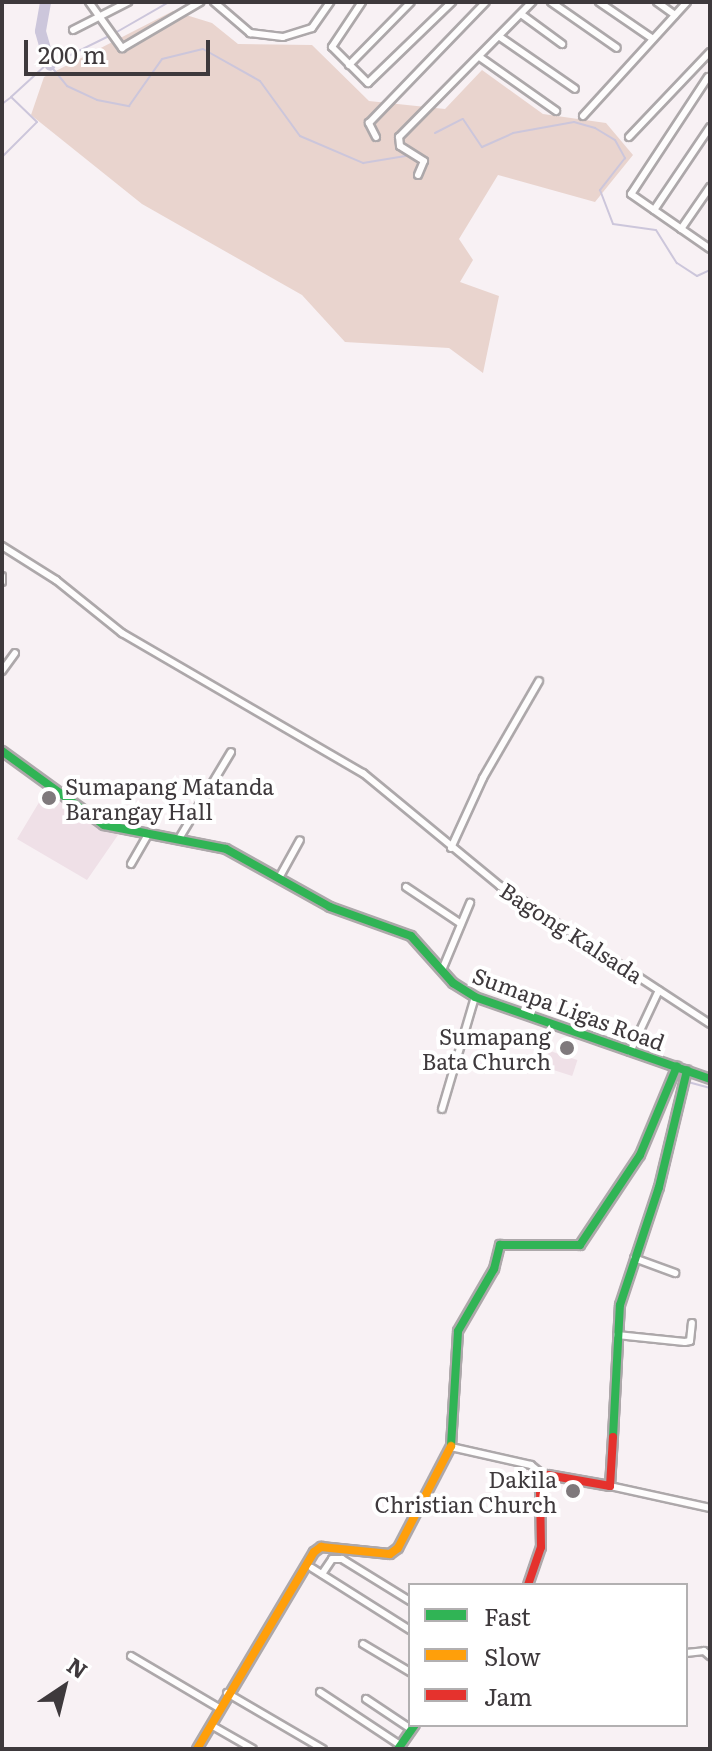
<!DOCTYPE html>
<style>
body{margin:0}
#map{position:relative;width:712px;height:1751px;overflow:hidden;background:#f8f1f4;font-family:Literata,serif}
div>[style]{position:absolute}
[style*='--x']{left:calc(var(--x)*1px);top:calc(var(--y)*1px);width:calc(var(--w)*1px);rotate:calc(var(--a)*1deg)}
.built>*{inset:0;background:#efe0e7;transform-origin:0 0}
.forest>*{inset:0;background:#e9d4ce}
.stream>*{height:2px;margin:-1px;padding:0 1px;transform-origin:1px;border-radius:1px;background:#ccc6db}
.river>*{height:11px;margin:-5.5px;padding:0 5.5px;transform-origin:5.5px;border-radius:5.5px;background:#ccc6db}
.roads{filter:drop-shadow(2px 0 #ada8aa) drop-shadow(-2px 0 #ada8aa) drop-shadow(0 2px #ada8aa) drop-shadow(0 -2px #ada8aa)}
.street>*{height:6px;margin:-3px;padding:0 3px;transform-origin:3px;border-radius:3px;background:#fefdfd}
.fast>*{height:8px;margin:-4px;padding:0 4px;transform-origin:4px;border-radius:4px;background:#30b455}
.slow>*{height:8px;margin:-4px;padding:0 4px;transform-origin:4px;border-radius:4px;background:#ff9f0a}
.jam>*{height:8px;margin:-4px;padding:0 4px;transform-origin:4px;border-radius:4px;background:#e5322d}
.dots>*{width:22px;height:22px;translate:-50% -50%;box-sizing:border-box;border:4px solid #fff;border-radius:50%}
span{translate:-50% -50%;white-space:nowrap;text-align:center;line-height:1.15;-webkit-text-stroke:8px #fff;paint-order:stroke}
.poi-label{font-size:22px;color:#3e393c}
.left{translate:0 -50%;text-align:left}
.right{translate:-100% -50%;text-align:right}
.street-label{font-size:22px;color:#3e393c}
.frame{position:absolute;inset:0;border:4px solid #3e393c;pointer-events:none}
.legend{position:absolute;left:408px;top:1583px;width:280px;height:144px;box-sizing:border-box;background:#fff;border:2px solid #b2b0b1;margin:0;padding:10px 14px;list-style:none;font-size:24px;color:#3e393c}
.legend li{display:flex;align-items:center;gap:16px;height:40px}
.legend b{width:40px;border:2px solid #b2b0b1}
.north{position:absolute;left:24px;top:1647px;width:80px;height:80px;-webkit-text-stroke:6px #fff;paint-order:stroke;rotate:35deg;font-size:22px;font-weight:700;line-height:32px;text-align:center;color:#3e393c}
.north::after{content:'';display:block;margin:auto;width:28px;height:36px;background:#3e393c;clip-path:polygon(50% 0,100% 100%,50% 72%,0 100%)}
.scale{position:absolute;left:24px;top:40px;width:186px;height:36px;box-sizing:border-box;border:4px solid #3e393c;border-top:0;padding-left:10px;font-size:24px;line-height:28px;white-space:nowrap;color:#3e393c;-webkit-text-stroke:6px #fff;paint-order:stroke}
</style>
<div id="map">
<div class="built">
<div style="clip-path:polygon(41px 799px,54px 809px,61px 800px,118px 835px,87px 880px,17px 839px)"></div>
<div style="left:547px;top:1050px;width:32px;height:17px;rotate:18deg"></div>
</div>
<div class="forest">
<div style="clip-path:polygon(173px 11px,212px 23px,238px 44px,312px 45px,369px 101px,445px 109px,482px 70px,543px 114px,606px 123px,633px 155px,595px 202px,498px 175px,459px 239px,473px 260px,460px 282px,499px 296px,483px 373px,449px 348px,345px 342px,302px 295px,142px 204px,31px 115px,44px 77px)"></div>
</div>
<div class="stream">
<div style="--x:115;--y:33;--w:62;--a:-29.9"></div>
<div style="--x:109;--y:36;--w:66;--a:153.8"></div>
<div style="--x:50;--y:65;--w:27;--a:51"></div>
<div style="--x:67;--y:86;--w:33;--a:25"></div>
<div style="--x:97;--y:100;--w:33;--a:11"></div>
<div style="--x:129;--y:106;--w:57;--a:-54.9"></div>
<div style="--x:162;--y:59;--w:42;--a:-13.7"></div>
<div style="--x:203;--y:49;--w:65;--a:29.3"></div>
<div style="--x:260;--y:81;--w:68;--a:54"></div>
<div style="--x:300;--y:136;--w:69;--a:23.2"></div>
<div style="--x:363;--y:163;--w:43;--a:-9.5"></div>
<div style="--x:2;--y:104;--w:10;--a:-37"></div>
<div style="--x:435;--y:133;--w:31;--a:-27"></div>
<div style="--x:463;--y:119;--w:34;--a:56"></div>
<div style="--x:482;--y:147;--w:34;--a:-24"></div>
<div style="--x:513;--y:133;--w:62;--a:-10.2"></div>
<div style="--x:574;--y:122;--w:22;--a:16"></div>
<div style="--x:595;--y:128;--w:23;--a:31"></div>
<div style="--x:615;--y:140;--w:21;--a:61"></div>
<div style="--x:625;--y:158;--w:41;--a:128"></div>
<div style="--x:600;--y:190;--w:36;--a:69"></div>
<div style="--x:613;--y:224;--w:43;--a:7.9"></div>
<div style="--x:656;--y:230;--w:39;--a:58"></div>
<div style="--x:677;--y:263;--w:24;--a:33"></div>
<div style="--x:697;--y:276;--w:14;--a:-25"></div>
<div style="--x:2;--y:157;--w:49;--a:-45"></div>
<div style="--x:37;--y:122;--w:36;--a:-136"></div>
<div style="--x:11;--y:97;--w:50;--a:-42.6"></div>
<div style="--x:688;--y:1082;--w:23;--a:15"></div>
</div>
<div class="river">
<div style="--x:45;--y:2;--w:29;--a:100"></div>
<div style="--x:40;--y:31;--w:35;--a:74"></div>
</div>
<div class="roads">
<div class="street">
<div style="--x:89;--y:2;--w:57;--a:54.3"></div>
<div style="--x:122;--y:48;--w:91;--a:-30.5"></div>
<div style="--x:214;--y:2;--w:48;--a:40.7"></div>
<div style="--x:250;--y:33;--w:33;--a:7"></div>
<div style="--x:283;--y:37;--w:30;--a:-17"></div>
<div style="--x:312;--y:28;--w:32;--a:-55"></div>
<div style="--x:362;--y:2;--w:54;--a:123.7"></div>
<div style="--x:332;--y:47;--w:51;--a:45"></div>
<div style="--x:368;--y:83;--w:117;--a:-44"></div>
<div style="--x:551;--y:2;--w:80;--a:34.9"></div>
<div style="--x:599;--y:2;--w:65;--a:34.4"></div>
<div style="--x:657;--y:2;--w:22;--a:36"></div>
<div style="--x:521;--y:14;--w:51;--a:36.2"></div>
<div style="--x:73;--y:30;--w:62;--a:-27"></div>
<div style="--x:500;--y:37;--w:91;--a:34.7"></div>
<div style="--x:481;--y:58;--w:92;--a:35.2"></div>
<div style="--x:349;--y:65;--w:88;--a:-45.5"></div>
<div style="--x:708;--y:77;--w:140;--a:123.3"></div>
<div style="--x:631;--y:194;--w:96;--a:34.8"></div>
<div style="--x:583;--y:116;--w:154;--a:-47.6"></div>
<div style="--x:376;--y:137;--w:16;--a:-117"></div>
<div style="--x:369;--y:123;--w:168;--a:-46"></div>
<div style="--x:629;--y:137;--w:117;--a:-46.4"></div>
<div style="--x:418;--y:175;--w:15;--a:-67"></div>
<div style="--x:424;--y:161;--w:28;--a:-148"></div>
<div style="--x:400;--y:146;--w:9;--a:-96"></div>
<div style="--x:399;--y:137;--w:190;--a:-45.4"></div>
<div style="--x:654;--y:210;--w:100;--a:-56"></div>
<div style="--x:681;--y:229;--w:51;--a:-55.4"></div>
<div style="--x:2;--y:546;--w:64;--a:32.2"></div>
<div style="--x:56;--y:580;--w:85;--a:38.8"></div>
<div style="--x:122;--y:633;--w:279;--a:30.2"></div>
<div style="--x:363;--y:773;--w:178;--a:39.5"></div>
<div style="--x:500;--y:886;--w:251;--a:33.3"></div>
<div style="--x:2;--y:576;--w:6;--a:90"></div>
<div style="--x:2;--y:671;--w:22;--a:-54"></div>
<div style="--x:180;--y:837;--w:99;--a:-59"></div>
<div style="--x:451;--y:848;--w:77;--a:-65.4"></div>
<div style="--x:483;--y:778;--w:112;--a:-60"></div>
<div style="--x:131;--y:864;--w:36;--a:-60"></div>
<div style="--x:279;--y:878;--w:43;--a:-61.1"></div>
<div style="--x:406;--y:887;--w:66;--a:33.9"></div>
<div style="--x:442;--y:970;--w:73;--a:-67.3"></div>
<div style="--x:630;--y:1052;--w:68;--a:-64.9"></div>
<div style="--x:442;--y:1109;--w:117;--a:-73.6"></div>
<div style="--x:634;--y:1258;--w:44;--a:20.1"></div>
<div style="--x:617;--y:1335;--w:68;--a:5.9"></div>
<div style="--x:685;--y:1342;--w:5;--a:-11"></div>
<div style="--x:690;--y:1341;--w:18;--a:-84"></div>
<div style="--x:451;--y:1447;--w:82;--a:12.7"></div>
<div style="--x:531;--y:1465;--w:19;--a:39"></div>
<div style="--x:610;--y:1486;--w:102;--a:12.4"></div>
<div style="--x:312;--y:1568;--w:116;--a:32.3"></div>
<div style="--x:322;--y:1574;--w:18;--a:-56"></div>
<div style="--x:332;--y:1559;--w:10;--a:0"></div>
<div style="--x:342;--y:1559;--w:80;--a:31.7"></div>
<div style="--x:363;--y:1644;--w:55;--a:30.8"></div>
<div style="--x:686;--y:1653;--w:18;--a:-6"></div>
<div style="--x:704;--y:1651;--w:8;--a:40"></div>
<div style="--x:131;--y:1656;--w:102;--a:30.6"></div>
<div style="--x:320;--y:1692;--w:96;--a:33.5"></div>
<div style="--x:227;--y:1693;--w:111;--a:30.3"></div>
<div style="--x:366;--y:1699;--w:54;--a:33.7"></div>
<div style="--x:211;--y:1725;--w:48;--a:29.7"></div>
</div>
<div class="fast">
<div style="--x:2;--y:751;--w:126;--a:36"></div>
<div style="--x:104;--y:825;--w:124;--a:11.1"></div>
<div style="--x:226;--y:849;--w:119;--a:29.1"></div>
<div style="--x:330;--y:907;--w:86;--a:19.7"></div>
<div style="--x:411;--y:936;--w:63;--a:48.2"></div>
<div style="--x:453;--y:983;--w:26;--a:32"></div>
<div style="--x:475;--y:997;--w:249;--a:19.2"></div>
<div style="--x:613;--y:1437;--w:132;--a:-87"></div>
<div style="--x:620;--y:1305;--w:124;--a:-71.7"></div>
<div style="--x:659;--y:1187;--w:120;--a:-76.5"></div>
<div style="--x:451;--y:1446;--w:115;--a:-86.5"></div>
<div style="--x:458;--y:1331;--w:72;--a:-59.9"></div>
<div style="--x:494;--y:1269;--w:25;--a:-76"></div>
<div style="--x:500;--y:1245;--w:80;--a:0"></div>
<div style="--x:580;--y:1245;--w:108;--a:-56.3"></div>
<div style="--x:640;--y:1155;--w:96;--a:-67.4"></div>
<div style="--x:398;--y:1749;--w:29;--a:-55"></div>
</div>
<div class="slow">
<div style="--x:197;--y:1749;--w:229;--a:-59.3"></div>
<div style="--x:314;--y:1552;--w:9;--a:-36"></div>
<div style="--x:321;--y:1547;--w:69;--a:5.8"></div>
<div style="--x:390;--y:1554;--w:10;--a:-37"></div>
<div style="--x:398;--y:1548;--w:115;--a:-62.5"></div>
</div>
<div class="jam">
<div style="--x:528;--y:1585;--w:40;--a:-71.1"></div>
<div style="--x:541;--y:1547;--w:57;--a:-91"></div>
<div style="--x:540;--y:1490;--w:17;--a:-62"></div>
<div style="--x:548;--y:1475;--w:63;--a:10.1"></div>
<div style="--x:610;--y:1486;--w:49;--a:-86.5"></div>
</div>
</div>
<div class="dots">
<div style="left:49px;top:798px;background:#7f797c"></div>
<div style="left:567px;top:1048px;background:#7f797c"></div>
<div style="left:573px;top:1491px;background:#7f797c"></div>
</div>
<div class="poi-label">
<span class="left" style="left:65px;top:798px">Sumapang Matanda<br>Barangay Hall</span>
<span class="right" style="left:551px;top:1048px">Sumapang<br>Bata Church</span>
<span class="right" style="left:557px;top:1491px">Dakila<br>Christian Church</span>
</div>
<div class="street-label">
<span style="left:572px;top:932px;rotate:33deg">Bagong Kalsada</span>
<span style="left:569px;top:1008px;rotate:20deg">Sumapa Ligas Road</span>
</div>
<div class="frame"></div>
<ul class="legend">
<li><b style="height:10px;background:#30b455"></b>Fast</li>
<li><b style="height:10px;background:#ff9f0a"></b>Slow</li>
<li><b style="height:10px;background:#e5322d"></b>Jam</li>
</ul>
<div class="north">N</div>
<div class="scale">200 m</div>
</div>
